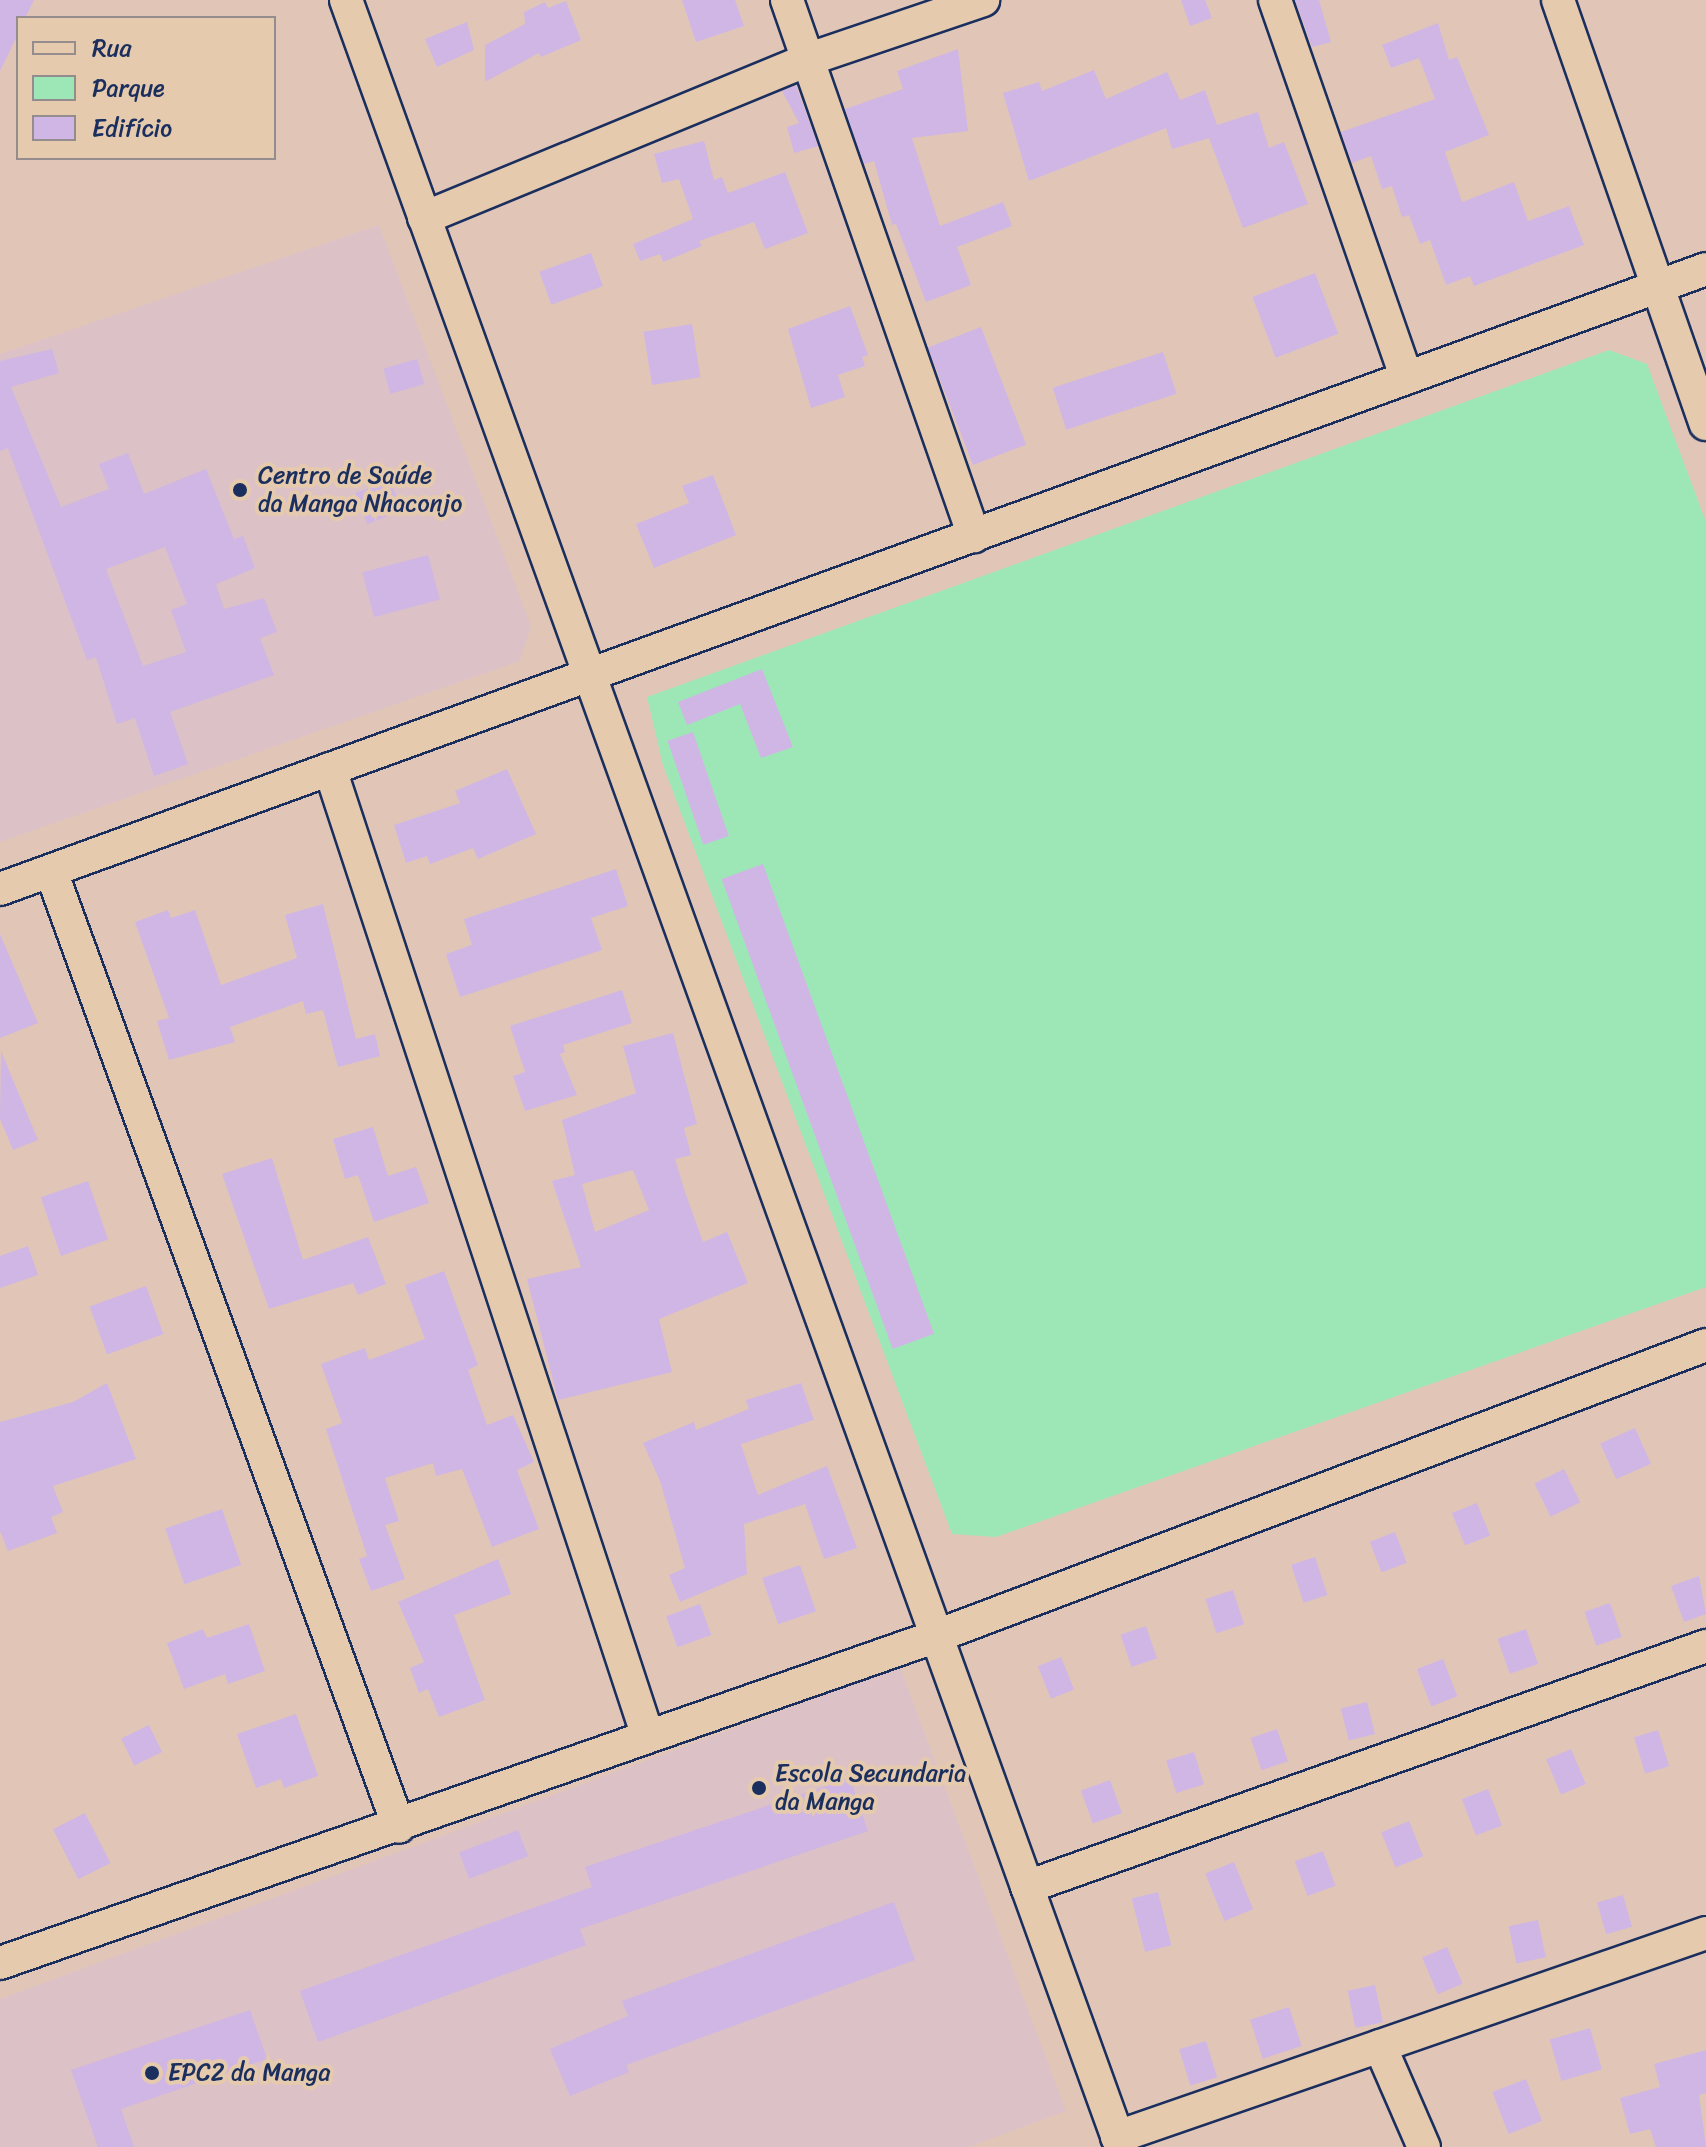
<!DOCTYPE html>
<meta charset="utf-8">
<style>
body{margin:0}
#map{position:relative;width:1706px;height:2147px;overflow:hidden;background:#e1c6b8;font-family:Sriracha,sans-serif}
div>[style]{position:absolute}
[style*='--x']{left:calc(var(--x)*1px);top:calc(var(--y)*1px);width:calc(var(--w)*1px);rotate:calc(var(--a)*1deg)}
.built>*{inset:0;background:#dcc1c6}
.green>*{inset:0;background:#9de7b6}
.building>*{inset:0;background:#cfb6e5;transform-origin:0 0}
.roads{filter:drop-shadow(2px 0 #1b2f5e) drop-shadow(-2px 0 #1b2f5e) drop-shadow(0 2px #1b2f5e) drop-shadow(0 -2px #1b2f5e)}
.minor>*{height:32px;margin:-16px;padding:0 16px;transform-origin:16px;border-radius:16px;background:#e6caad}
.dots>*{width:22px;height:22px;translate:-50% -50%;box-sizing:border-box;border:4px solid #e6caad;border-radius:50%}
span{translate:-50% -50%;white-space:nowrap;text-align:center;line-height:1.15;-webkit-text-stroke:8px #e6caad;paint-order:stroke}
.poi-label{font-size:24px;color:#1b2f5e}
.left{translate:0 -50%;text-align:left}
.legend{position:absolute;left:16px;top:16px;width:260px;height:144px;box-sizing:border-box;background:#e6caad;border:2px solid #958c8d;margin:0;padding:10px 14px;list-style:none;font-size:24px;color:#1b2f5e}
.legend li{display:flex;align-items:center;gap:16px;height:40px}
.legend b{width:40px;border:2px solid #958c8d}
</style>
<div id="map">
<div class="built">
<div style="clip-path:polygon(379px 225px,531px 626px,520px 661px,0 842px,0 354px)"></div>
<div style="clip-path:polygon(900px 1667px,1066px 2111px,969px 2147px,0 2147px,0 1999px)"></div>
</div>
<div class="green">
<div style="clip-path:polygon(1609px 350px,1647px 364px,1706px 522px,1706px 1287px,996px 1537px,952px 1534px,663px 765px,647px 697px)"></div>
</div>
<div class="building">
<div style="clip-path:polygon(0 0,34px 0,25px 18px,18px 18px,18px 34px,0 71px)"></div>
<div style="clip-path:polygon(682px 0,735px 0,744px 26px,696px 42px)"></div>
<div style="clip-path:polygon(1181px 0,1205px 0,1212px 18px,1190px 26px)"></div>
<div style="clip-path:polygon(1295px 0,1319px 0,1331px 42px,1312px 47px)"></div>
<div style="clip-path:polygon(566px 1px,581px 40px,541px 57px,539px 53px,485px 82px,485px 45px,525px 24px,524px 12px,545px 2px,548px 8px)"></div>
<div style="clip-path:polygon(467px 22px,474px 50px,437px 67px,425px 39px)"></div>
<div style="clip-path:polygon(1438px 23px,1449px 60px,1457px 57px,1489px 135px,1445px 152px,1462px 202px,1514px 182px,1528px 221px,1569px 206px,1584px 245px,1474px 286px,1470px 276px,1446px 285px,1430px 240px,1420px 244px,1409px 215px,1402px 217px,1392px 186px,1382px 189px,1371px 156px,1352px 163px,1341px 132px,1435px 99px,1419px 58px,1391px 68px,1382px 45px)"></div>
<div style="clip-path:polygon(958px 49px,968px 131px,912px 138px,940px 226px,1003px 202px,1012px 226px,957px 247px,971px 285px,926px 302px,896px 224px,892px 225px,874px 161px,864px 164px,845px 109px,903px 89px,897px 71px)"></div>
<div style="clip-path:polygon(1094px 70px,1106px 99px,1167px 72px,1180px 100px,1205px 90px,1217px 125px,1258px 112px,1269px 148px,1284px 142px,1308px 204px,1243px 228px,1209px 138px,1172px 149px,1166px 128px,1029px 181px,1003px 93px,1039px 82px,1042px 91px)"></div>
<div style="clip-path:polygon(796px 85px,818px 146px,794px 153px,787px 127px,799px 123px,782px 91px)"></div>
<div style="clip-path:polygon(704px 141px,714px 180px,722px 177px,728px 193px,785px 172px,808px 233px,765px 249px,754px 222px,699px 241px,702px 246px,663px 262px,660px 254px,640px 261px,633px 244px,693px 219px,679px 179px,662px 183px,654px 154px)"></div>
<div style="left:591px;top:253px;width:35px;height:55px;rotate:70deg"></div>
<div style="left:1315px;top:273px;width:65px;height:67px;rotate:69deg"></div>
<div style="clip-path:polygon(850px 306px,868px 355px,862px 357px,865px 366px,838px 375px,845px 397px,811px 408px,788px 329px)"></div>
<div style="left:692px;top:324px;width:54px;height:49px;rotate:81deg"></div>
<div style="left:981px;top:327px;width:126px;height:57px;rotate:69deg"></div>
<div style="clip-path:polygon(evenodd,52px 349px,59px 373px,11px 387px,61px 507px,109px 489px,99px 464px,128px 453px,144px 494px,206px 469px,234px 539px,243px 536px,255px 568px,216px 584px,224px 609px,264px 598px,277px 632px,260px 638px,274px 675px,170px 712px,188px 764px,154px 776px,135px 718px,117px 724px,96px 657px,87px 660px,8px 448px,0 451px,0 361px,52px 349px,165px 547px,187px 604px,171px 610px,186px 652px,143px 666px,106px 569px,165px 547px)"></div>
<div style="left:1163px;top:352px;width:44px;height:116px;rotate:72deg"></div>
<div style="left:417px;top:359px;width:26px;height:35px;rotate:74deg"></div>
<div style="clip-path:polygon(713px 475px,736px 535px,654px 568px,636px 524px,689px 503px,682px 486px)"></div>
<div style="left:390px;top:480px;width:33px;height:37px;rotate:69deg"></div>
<div style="left:428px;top:555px;width:46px;height:68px;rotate:75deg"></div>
<div style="clip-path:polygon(762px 669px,793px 747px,761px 758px,740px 704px,687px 725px,678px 702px)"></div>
<div style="left:693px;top:732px;width:110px;height:27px;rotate:71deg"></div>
<div style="clip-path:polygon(507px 769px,536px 834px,478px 859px,473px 848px,430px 864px,427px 856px,406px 863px,394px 825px,460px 803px,455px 791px)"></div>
<div style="left:763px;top:864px;width:500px;height:44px;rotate:70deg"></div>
<div style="clip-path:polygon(616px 869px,628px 906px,591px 918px,602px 950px,460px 997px,446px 954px,472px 945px,464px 919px)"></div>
<div style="clip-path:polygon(323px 904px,356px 1039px,375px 1034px,380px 1056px,338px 1067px,323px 1010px,306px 1014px,303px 1001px,230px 1027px,235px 1042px,169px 1060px,157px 1021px,169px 1018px,135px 922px,168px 910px,171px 918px,195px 910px,221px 985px,297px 958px,285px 915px)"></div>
<div style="clip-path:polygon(0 934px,38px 1023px,0 1038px)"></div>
<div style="clip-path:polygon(622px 990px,632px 1023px,563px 1045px,565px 1052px,560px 1054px,577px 1095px,525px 1111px,513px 1076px,525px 1072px,510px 1026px)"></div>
<div style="clip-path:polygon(evenodd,673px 1033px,697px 1124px,684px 1128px,691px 1155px,675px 1159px,685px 1192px,703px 1242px,727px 1232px,748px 1283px,659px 1319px,672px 1372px,558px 1400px,527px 1279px,581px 1267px,552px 1181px,575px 1175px,562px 1120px,636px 1093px,623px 1046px,673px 1033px,633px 1170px,649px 1210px,595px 1232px,582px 1184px,633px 1170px)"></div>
<div style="clip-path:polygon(1px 1051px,38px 1140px,13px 1150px,0 1119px)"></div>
<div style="clip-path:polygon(373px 1127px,388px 1176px,416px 1167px,429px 1203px,374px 1222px,358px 1175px,345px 1179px,333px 1139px)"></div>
<div style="clip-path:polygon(272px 1158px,303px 1260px,368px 1237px,386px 1284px,358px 1295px,353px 1283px,269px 1309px,222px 1174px)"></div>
<div style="left:88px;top:1181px;width:62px;height:50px;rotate:71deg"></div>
<div style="clip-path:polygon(28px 1246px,38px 1275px,0 1288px,0 1256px)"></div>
<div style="clip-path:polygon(444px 1271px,478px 1365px,468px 1370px,487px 1425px,513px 1415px,534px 1462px,517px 1470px,539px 1529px,492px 1547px,462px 1469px,436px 1476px,433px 1463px,385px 1478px,399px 1521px,385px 1525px,405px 1579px,371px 1591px,359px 1559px,367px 1556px,326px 1429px,342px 1423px,321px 1364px,365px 1348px,369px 1360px,425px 1339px,405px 1285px)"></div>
<div style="left:146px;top:1286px;width:51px;height:60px;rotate:70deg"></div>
<div style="clip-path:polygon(107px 1383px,136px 1459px,53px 1486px,63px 1512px,51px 1517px,57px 1533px,8px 1551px,0 1531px,0 1422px,73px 1402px)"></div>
<div style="clip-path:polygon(801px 1383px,814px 1420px,741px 1444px,758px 1495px,827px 1466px,857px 1548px,824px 1559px,805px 1504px,744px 1524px,747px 1574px,680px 1602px,669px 1575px,685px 1568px,660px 1481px,643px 1443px,694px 1422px,696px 1430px,749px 1409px,746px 1400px)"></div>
<div style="left:1635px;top:1428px;width:39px;height:38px;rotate:66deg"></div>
<div style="left:1564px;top:1469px;width:37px;height:33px;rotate:64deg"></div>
<div style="left:1477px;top:1503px;width:35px;height:27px;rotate:68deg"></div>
<div style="left:222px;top:1509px;width:59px;height:60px;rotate:71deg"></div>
<div style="left:1395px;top:1532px;width:33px;height:27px;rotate:69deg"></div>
<div style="left:1315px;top:1557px;width:40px;height:25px;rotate:72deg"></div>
<div style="clip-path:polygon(498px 1559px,511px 1594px,454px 1615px,485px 1700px,439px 1717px,428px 1689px,419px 1693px,410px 1668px,424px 1662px,398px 1602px)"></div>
<div style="left:800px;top:1565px;width:49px;height:40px;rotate:71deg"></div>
<div style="clip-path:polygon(1699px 1576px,1706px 1614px,1684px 1622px,1671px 1586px)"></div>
<div style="left:1233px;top:1590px;width:36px;height:29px;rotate:72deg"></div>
<div style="left:1610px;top:1603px;width:36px;height:27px;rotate:71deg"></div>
<div style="left:700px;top:1604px;width:33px;height:36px;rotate:70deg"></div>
<div style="clip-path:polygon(249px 1624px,265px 1671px,228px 1684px,225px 1674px,184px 1689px,167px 1643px,203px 1629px,207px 1638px)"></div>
<div style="left:1146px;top:1626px;width:34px;height:27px;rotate:71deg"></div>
<div style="left:1526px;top:1629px;width:37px;height:30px;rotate:71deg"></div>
<div style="left:1061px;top:1657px;width:35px;height:25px;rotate:68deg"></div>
<div style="left:1443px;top:1659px;width:40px;height:28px;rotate:69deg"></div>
<div style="left:1367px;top:1702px;width:33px;height:27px;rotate:76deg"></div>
<div style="clip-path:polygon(296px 1714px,318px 1776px,284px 1788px,281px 1779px,256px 1788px,237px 1734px)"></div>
<div style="left:149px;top:1725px;width:30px;height:31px;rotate:64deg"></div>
<div style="left:1277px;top:1729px;width:34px;height:28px;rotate:71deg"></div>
<div style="left:1658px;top:1730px;width:38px;height:25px;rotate:73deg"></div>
<div style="left:1571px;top:1749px;width:38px;height:27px;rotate:67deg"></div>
<div style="left:1194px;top:1752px;width:34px;height:29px;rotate:73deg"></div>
<div style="clip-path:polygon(850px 1778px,868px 1831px,580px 1929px,586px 1945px,318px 2042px,300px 1991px,592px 1887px,585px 1867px)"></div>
<div style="left:1110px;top:1780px;width:35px;height:31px;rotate:70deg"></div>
<div style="left:1488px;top:1789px;width:39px;height:28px;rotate:69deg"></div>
<div style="left:85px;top:1813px;width:56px;height:36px;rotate:63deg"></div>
<div style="left:1409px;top:1821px;width:38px;height:30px;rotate:68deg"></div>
<div style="left:518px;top:1830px;width:28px;height:63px;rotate:69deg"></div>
<div style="left:1323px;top:1851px;width:37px;height:30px;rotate:70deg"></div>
<div style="left:1234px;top:1862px;width:51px;height:31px;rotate:68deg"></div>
<div style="left:1158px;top:1892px;width:55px;height:27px;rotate:76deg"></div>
<div style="left:1623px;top:1895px;width:33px;height:27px;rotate:74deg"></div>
<div style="clip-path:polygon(894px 1902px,915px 1960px,626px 2065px,629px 2072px,570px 2096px,550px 2049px,628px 2016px,622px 2001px)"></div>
<div style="left:1538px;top:1920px;width:38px;height:30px;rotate:78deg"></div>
<div style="left:1447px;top:1947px;width:40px;height:27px;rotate:67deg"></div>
<div style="left:1375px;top:1985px;width:38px;height:28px;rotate:78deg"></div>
<div style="left:1289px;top:2007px;width:41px;height:41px;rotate:72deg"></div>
<div style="clip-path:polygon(250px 2010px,267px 2059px,121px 2109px,134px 2147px,98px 2147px,71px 2070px)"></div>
<div style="left:1590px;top:2028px;width:43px;height:42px;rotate:74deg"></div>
<div style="left:1206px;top:2041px;width:38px;height:28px;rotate:73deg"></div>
<div style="clip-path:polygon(1706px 2050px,1706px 2093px,1699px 2095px,1706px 2147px,1656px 2147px,1650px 2129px,1630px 2134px,1620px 2098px,1660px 2087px,1654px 2064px)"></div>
<div style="left:1526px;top:2079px;width:45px;height:36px;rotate:69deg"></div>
</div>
<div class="roads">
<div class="minor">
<div style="--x:346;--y:0;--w:2283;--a:70.15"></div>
<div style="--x:787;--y:0;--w:568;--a:70.77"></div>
<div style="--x:1275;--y:0;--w:400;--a:70.8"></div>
<div style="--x:1558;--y:0;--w:449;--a:70.8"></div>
<div style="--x:424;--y:218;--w:417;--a:-22.4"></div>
<div style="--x:809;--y:59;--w:184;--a:-18.7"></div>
<div style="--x:330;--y:769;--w:1016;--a:71.81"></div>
<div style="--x:51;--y:871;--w:1017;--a:70"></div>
<div style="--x:0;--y:889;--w:1815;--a:-19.97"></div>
<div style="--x:1027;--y:1887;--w:721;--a:-19.54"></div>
<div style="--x:0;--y:1963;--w:989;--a:-19.24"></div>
<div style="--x:934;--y:1637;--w:825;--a:-20.72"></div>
<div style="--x:1380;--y:2046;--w:110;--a:66.5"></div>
<div style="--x:1117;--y:2137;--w:623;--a:-19.1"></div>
</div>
</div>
<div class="dots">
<div style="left:240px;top:490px;background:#1b2f5e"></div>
<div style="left:759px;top:1788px;background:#1b2f5e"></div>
<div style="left:152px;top:2073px;background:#1b2f5e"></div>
</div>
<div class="poi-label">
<span class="left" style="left:258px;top:490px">Centro de Saúde<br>da Manga Nhaconjo</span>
<span class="left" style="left:775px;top:1788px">Escola Secundaria<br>da Manga</span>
<span class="left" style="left:168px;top:2073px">EPC2 da Manga</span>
</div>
<ul class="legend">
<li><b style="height:10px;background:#e6caad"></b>Rua</li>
<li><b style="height:22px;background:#9de7b6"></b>Parque</li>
<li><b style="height:22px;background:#cfb6e5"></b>Edifício</li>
</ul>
</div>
